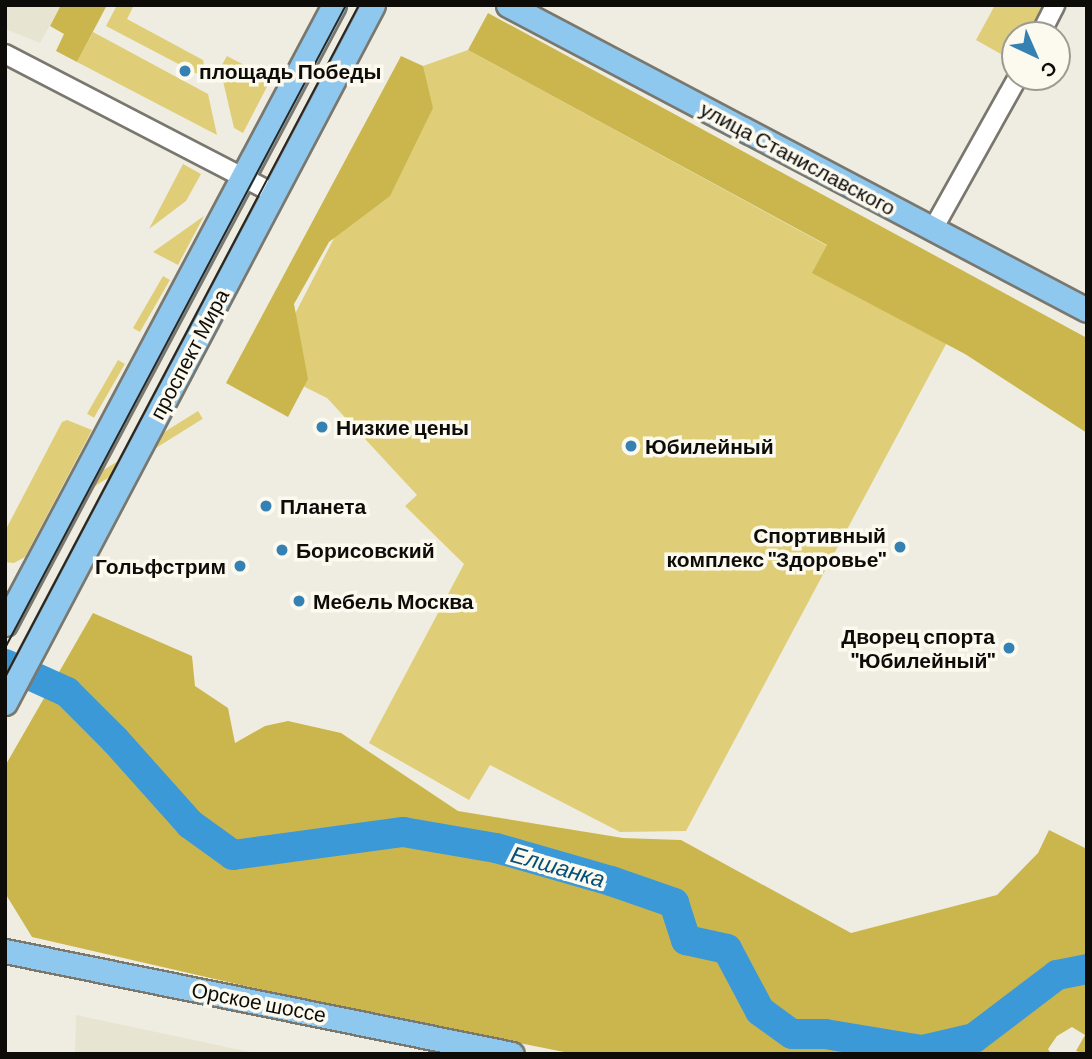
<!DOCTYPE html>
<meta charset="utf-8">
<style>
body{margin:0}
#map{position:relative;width:1092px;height:1059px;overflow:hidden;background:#efede2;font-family:Barlow,sans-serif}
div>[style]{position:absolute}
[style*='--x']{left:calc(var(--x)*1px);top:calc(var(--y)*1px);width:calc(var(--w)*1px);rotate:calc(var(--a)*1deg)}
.built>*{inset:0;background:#e7e4d1}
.green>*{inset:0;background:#dfce77;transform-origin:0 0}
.forest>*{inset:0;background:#cbb64e}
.river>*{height:30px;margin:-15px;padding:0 15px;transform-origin:15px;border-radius:15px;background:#3c99d7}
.roads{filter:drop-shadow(2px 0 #79776e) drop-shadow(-2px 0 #79776e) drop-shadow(0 2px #79776e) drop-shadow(0 -2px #79776e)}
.minor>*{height:18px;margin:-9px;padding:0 9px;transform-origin:9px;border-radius:9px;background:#fff}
.major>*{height:23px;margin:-11.5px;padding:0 11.5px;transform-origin:11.5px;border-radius:11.5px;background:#8ec8ef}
.tram>*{height:2px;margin:-1px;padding:0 1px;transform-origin:1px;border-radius:1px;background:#282723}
.dots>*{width:19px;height:19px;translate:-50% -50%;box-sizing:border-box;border:4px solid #fcfaef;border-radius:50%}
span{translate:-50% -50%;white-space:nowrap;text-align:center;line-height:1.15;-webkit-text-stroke:7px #fcfaef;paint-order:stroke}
.poi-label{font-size:21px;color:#0d0c09;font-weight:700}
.left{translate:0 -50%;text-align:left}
.right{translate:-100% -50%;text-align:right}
.street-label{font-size:21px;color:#0d0c09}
.water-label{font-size:23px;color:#054f78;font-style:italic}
.frame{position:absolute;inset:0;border:7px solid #0d0c09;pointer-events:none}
.north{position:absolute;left:1001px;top:21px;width:70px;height:70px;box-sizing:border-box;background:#fcfaef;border:2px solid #9c9b93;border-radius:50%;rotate:136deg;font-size:19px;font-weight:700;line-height:28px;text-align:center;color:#0d0c09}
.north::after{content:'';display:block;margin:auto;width:24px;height:32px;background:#3581b4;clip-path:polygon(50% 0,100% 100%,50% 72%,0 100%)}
</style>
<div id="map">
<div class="built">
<div style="clip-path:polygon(5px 5px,61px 5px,40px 43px,5px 29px)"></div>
<div style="clip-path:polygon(76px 1015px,260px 1054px,75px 1054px)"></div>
</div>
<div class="green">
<div style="clip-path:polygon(117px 5px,134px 5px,127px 19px,203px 60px,207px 79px,106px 26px)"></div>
<div style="clip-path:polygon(995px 5px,1045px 5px,1030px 35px,1015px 35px,1015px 62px,976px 40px)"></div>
<div style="clip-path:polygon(93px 32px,208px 94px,217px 135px,77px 62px)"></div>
<div style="clip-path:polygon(468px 50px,960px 318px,686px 831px,620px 832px,490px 765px,469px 800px,369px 743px,464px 564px,405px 506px,417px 495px,327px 398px,267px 368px,423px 66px)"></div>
<div style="clip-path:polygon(227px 56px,271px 79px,243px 133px,234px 128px,220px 68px)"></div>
<div style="clip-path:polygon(183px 164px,201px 174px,186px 201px,149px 229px)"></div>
<div style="clip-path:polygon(204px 216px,178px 265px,153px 252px)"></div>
<div style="left:163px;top:276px;width:8px;height:60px;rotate:30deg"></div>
<div style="left:118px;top:360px;width:8px;height:62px;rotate:30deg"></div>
<div style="left:198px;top:411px;width:9px;height:160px;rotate:58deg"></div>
<div style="clip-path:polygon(67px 420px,92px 430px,25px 557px,14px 563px,5px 562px,5px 531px,62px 422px)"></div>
</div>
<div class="forest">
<div style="clip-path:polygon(61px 5px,107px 5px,77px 62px,56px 51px,64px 34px,50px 26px)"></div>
<div style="clip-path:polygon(488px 13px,1087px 338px,1087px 433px,965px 354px,812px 273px,827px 245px,468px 50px)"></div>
<div style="clip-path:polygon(401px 56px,423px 66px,433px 108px,390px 196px,329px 242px,294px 304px,308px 379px,288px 417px,226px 383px)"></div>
<div style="clip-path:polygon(93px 613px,192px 656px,195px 686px,228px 708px,235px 743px,265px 726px,288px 721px,341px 733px,458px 811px,623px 838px,681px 840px,851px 933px,997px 895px,1038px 853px,1049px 830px,1087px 849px,1087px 1054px,1076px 1051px,1085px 1035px,1072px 1027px,1057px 1036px,1048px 1049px,1051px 1054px,574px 1054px,315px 1002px,32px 937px,5px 893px,5px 766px)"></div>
</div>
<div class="river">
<div style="--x:5;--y:664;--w:68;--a:24.3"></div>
<div style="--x:67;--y:692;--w:68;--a:45"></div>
<div style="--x:115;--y:740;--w:113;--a:48.2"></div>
<div style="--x:190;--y:824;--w:53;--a:35.8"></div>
<div style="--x:233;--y:855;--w:172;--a:-7.7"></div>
<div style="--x:403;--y:832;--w:94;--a:9.8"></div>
<div style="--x:496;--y:848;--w:120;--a:16"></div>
<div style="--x:611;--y:881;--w:67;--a:19.2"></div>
<div style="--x:674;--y:903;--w:39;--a:72"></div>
<div style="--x:686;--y:940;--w:42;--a:12.4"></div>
<div style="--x:727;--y:949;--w:70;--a:62"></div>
<div style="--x:760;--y:1011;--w:39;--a:36"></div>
<div style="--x:792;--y:1034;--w:33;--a:0"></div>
<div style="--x:825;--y:1034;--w:98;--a:9.4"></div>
<div style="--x:922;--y:1050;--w:53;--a:-13"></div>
<div style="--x:974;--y:1038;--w:104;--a:-37.2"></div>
<div style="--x:1057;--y:975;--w:31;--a:-11"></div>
</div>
<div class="roads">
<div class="minor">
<div style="--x:1040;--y:35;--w:34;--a:-63"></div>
<div style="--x:5;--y:54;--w:302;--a:27.4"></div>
<div style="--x:933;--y:229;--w:174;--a:-60.8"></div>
</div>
<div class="major">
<div style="--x:508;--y:5;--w:654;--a:27.78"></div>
<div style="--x:5;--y:624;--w:701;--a:-62.01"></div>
<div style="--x:5;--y:703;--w:789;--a:-62.2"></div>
<div style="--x:5;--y:951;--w:517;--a:11.48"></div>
</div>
</div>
<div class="tram">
<div style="--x:5;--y:648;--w:728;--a:-62.06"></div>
<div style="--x:5;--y:677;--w:760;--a:-62.22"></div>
</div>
<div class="dots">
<div style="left:185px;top:71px;background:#3581b4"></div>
<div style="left:322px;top:427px;background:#3581b4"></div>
<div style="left:631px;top:446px;background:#3581b4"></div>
<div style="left:266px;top:506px;background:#3581b4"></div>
<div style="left:900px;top:547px;background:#3581b4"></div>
<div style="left:282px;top:550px;background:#3581b4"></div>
<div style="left:240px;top:566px;background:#3581b4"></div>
<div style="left:299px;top:601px;background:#3581b4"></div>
<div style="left:1009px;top:648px;background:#3581b4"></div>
</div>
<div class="poi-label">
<span class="left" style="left:199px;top:71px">площадь Победы</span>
<span class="left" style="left:336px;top:427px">Низкие цены</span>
<span class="left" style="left:645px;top:446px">Юбилейный</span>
<span class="left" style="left:280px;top:506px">Планета</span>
<span class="right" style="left:886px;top:547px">Спортивный<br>комплекс "Здоровье"</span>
<span class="left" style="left:296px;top:550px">Борисовский</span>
<span class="right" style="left:226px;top:566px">Гольфстрим</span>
<span class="left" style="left:313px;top:601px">Мебель Москва</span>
<span class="right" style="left:995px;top:648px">Дворец спорта<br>"Юбилейный"</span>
</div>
<div class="street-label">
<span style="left:798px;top:158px;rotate:28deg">улица Станиславского</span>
<span style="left:189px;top:354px;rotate:-62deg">проспект Мира</span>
<span style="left:259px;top:1002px;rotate:11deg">Орское шоссе</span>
</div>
<div class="water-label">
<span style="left:558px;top:866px;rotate:16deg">Елшанка</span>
</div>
<div class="frame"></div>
<div class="north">С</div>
</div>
